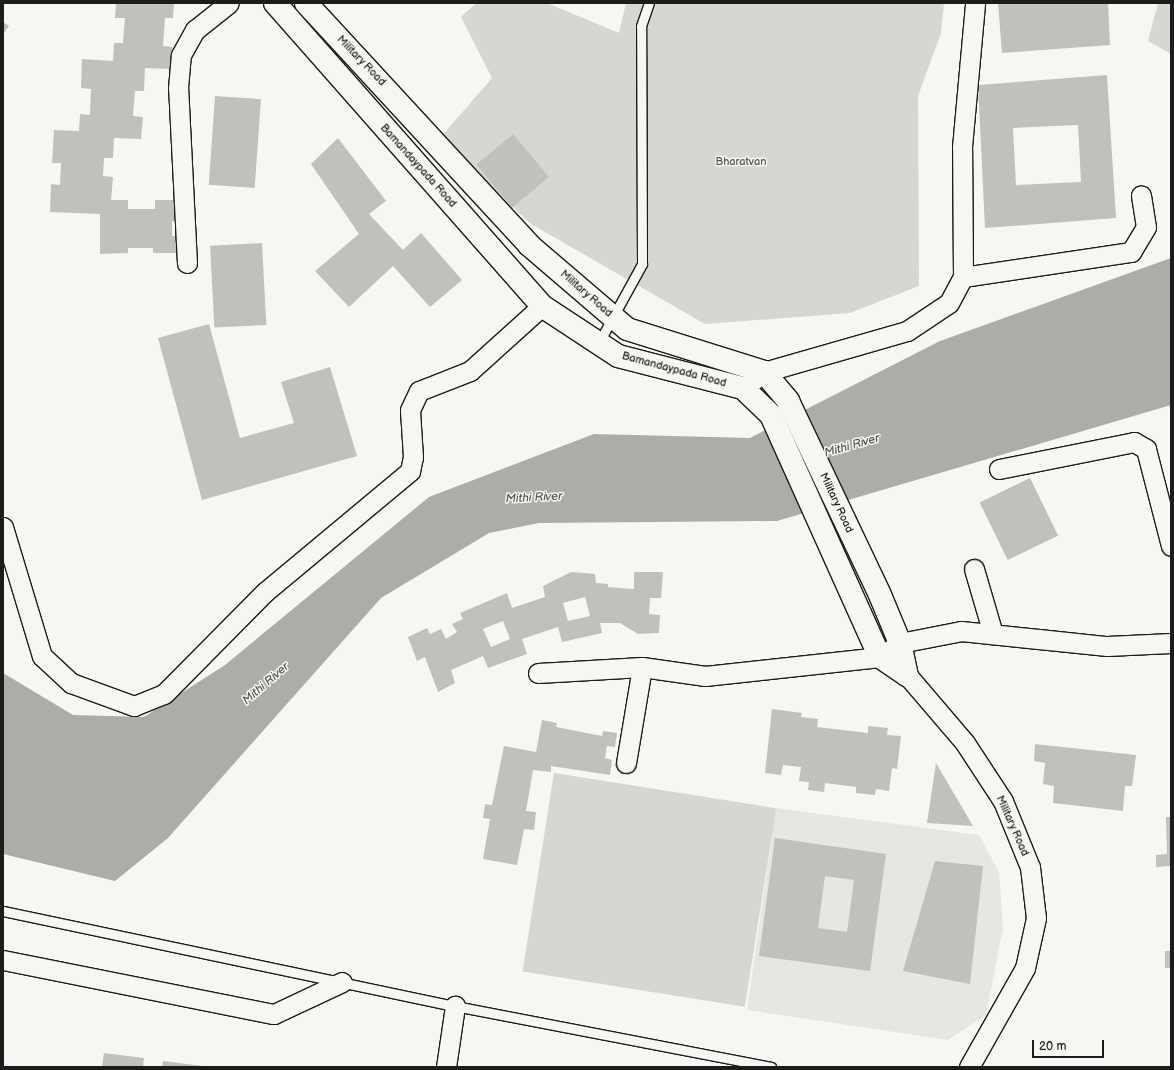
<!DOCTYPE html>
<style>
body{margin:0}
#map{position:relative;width:1174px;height:1070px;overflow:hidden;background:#f6f6f2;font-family:"Balsamiq Sans",sans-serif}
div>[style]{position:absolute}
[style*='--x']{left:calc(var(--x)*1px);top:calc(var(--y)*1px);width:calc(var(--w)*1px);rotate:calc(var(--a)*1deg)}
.built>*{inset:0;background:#e6e6e2}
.green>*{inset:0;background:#d6d6d2;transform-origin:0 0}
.water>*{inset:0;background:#acaca9}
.building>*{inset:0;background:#c0c0bd;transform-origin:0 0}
.roads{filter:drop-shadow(1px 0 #1c1c1c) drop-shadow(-1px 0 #1c1c1c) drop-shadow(0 1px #1c1c1c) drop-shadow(0 -1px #1c1c1c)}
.lane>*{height:9px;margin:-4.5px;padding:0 4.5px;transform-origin:4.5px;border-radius:4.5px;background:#f6f6f2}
.street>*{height:19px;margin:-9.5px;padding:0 9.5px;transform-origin:9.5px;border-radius:9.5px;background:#f6f6f2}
.secondary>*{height:22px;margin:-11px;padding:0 11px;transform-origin:11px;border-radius:11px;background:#f6f6f2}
span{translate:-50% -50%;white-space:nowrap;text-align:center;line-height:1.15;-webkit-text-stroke:3px #f6f6f2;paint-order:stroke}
.street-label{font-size:11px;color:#1c1c1c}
.park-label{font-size:11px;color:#545453}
.water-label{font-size:12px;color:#565654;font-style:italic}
.frame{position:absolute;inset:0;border:4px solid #1c1c1c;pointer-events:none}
.scale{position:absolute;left:1032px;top:1040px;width:72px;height:18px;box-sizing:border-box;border:2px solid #1c1c1c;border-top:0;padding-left:5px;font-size:12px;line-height:14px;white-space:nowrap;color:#1c1c1c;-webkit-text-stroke:3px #f6f6f2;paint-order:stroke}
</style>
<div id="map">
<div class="built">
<div style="clip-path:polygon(776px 808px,979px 835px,999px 872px,1003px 928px,986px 1015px,948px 1040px,747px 1010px)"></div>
</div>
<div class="green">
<div style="clip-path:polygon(476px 3px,547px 3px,619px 33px,626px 3px,944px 3px,941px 33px,918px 96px,919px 286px,850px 313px,705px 324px,531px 224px,440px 138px,492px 78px,461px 17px)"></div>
<div style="clip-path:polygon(1158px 3px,1171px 3px,1171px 54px,1148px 41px)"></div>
<div style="left:554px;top:773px;width:225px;height:201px;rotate:9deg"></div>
</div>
<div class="water">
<div style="clip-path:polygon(1171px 258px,1171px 405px,777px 521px,539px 523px,489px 533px,381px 598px,168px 838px,115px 881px,3px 854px,3px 673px,73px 715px,144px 717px,225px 665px,429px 497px,594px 434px,750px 438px,940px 341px)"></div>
</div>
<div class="building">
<div style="clip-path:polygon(116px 3px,174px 3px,173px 18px,165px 18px,163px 46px,172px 47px,171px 69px,145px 68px,144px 91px,135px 91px,133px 116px,143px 117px,141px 139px,114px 138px,113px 158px,104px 158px,103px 176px,113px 177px,111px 200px,128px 200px,128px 209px,155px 209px,155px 200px,183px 200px,184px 221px,172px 221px,172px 236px,183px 237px,183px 253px,153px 253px,153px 248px,128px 248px,128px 253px,100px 254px,100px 214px,50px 212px,51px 184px,60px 185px,61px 163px,52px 163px,54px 130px,79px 131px,80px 114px,90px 115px,91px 89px,81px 88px,82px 59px,113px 61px,114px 43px,123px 43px,125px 18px,115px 18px)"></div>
<div style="clip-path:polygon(998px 3px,1108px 3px,1110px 45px,1002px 53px)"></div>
<div style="clip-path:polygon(3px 22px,9px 26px,3px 34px)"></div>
<div style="clip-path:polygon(evenodd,1107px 75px,1116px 218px,985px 228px,978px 85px,1107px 75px,1078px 125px,1081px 182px,1016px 185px,1013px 128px,1078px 125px)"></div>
<div style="left:215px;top:96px;width:46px;height:89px;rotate:4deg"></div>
<div style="left:513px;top:134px;width:56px;height:48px;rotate:50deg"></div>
<div style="clip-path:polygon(338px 138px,386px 201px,369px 214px,403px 250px,421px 233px,462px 280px,430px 307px,393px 266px,349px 307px,315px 271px,359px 234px,311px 164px)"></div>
<div style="left:262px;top:243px;width:82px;height:52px;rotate:87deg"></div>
<div style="clip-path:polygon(209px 324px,240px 438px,294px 423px,281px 382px,330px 367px,357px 456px,202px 500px,158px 338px)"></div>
<div style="left:1030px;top:478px;width:64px;height:56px;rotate:64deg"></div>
<div style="clip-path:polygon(evenodd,571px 572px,595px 574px,596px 583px,608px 584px,608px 587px,634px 589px,634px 572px,663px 572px,661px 598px,650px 598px,649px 614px,660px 615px,659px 633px,638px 634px,620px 623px,600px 623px,602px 633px,562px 642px,558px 627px,522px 639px,527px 654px,488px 668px,483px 656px,451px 670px,455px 683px,438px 692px,425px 657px,417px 661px,408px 637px,427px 628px,430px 634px,441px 629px,446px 639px,457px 632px,452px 624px,463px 619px,460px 613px,507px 593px,512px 608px,545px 597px,543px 586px,571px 572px,585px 597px,590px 616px,568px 621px,563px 603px,585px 597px,571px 572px,503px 621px,510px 639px,491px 647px,483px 629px,503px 621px)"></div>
<div style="clip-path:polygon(772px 709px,802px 713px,801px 717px,818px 719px,817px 727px,868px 733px,868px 726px,888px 728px,887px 735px,901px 736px,897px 769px,892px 768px,889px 791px,876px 789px,875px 795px,856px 793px,856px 787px,825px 783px,824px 792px,808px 790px,809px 782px,799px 781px,801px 767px,783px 765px,781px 775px,765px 773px)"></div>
<div style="clip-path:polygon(542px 720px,557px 723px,556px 727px,602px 736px,603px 731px,617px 733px,615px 747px,607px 746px,605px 758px,612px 760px,610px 775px,551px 766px,551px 772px,533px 770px,526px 811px,536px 812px,534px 830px,524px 829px,517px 865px,483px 859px,490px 819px,483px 818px,485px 804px,492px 805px,504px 746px,536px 752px)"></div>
<div style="clip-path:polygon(1035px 744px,1136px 755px,1132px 786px,1125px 786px,1123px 811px,1053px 803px,1054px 786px,1043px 784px,1045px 763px,1034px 761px)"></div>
<div style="clip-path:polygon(936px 763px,973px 826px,927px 823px)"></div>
<div style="clip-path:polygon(1166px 817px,1171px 817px,1171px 866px,1156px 867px,1156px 855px,1167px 854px)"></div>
<div style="clip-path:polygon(evenodd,775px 838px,886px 854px,870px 971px,759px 956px,775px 838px,825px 876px,854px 880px,847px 932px,818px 928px,825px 876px)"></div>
<div style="clip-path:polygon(935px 861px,983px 866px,970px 984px,903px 971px)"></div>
<div style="left:1165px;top:951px;width:6px;height:17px"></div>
<div style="clip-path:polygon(104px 1053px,144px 1058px,143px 1067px,102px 1067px)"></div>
<div style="clip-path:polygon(163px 1061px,203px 1066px,203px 1067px,162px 1067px)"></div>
</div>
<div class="roads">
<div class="lane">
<div style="--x:598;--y:344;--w:91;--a:-61.2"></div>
<div style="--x:642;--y:264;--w:238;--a:-90.2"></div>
<div style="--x:641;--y:26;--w:24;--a:-71"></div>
<div style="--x:3;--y:911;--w:462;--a:11.9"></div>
<div style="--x:455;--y:1006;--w:322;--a:10.9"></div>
</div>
<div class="street">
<div style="--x:187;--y:263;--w:175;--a:-92.9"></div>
<div style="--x:178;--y:88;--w:33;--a:-85"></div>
<div style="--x:181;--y:55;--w:29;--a:-61"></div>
<div style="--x:195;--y:30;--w:43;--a:-38.5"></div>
<div style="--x:963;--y:277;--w:170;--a:-8.5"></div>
<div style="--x:1131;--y:252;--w:29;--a:-59"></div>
<div style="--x:1146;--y:227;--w:32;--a:-99"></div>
<div style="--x:743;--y:388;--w:26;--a:-37"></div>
<div style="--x:764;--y:372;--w:149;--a:-16"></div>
<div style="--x:907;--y:331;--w:50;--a:-33.7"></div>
<div style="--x:949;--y:303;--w:30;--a:-62"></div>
<div style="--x:963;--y:277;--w:130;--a:-90.4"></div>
<div style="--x:962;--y:147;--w:145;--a:-84.8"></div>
<div style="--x:999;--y:469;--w:138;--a:-11.3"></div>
<div style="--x:1134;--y:442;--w:14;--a:30"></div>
<div style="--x:1146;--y:449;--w:100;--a:75.5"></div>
<div style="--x:3;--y:527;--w:135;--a:73.2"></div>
<div style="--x:42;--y:656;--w:40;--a:43"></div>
<div style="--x:71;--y:683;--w:67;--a:20.1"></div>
<div style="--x:134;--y:706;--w:32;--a:-22"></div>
<div style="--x:164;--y:694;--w:144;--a:-45.3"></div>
<div style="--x:265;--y:592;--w:189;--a:-39.8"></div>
<div style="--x:410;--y:471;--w:14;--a:-78"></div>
<div style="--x:413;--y:457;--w:47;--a:-93.7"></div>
<div style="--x:410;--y:410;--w:21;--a:-65"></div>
<div style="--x:419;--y:391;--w:55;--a:-21.4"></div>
<div style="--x:470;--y:371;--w:97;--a:-42.1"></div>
<div style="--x:974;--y:569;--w:68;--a:73.7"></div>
<div style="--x:538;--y:673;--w:104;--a:-3.3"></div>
<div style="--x:642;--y:667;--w:64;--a:8.1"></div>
<div style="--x:705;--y:676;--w:176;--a:-6.2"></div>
<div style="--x:880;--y:657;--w:24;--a:-35"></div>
<div style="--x:900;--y:643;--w:62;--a:-11.1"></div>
<div style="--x:961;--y:631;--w:147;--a:5.9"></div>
<div style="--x:1107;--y:646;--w:64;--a:-2.7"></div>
<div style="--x:907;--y:675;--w:89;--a:49.5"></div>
<div style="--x:965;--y:743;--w:69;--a:56.8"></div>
<div style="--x:1003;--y:801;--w:71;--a:67.8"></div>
<div style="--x:1030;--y:867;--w:51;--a:83.3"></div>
<div style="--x:1036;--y:918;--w:51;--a:102.4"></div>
<div style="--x:1025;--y:968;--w:114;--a:119.5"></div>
<div style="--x:626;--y:763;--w:97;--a:-80.5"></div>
<div style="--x:3;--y:960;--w:276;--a:11.3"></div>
<div style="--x:274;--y:1014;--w:75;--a:-25.2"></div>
<div style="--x:446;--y:1067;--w:62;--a:-81.6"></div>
</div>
<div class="secondary">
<div style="--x:275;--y:3;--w:404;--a:48.6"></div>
<div style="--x:542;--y:306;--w:91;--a:33.3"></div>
<div style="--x:618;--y:356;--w:129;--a:14.4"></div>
<div style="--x:743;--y:388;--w:39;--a:44"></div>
<div style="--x:771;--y:415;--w:265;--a:65.8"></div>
<div style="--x:880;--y:657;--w:32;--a:34"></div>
<div style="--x:306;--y:3;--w:329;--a:47.3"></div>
<div style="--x:529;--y:245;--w:129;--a:40.6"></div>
<div style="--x:627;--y:329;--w:144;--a:17.4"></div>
<div style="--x:764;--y:372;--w:38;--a:50"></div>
<div style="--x:788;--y:401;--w:215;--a:64.6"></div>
<div style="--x:880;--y:595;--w:52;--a:67.4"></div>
<div style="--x:900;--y:643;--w:33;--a:78"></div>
</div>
</div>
<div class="street-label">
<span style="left:361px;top:61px;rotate:46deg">Military Road</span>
<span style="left:418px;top:166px;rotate:48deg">Bamandaypada Road</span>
<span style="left:586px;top:294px;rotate:41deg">Military Road</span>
<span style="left:674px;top:370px;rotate:15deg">Bamandaypada Road</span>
<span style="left:836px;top:503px;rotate:65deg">Military Road</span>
<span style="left:1012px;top:826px;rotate:66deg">Military Road</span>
</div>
<div class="park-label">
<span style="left:741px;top:162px">Bharatvan</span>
</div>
<div class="water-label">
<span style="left:852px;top:446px;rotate:-16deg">Mithi River</span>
<span style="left:534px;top:498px;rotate:-3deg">Mithi River</span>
<span style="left:266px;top:684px;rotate:-41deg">Mithi River</span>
</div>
<div class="frame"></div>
<div class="scale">20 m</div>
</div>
